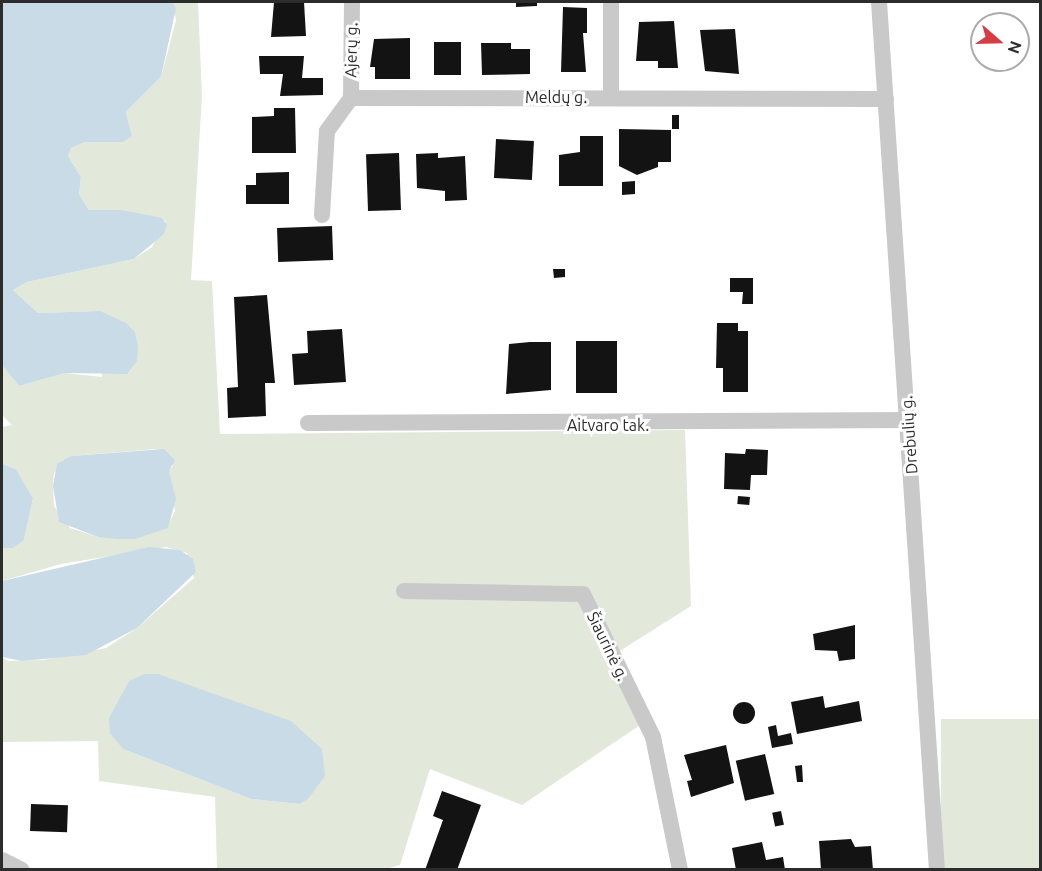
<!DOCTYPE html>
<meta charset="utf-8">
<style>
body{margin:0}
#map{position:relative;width:1042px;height:871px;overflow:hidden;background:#fff;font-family:Ubuntu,sans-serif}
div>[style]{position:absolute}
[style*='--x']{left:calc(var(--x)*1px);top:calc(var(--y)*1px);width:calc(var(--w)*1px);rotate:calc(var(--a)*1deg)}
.green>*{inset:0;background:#e2e9db;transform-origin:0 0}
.water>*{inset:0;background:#c8dbe7}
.building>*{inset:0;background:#131313;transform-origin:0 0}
.round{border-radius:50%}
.street>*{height:16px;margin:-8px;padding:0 8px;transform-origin:8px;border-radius:8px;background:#c9c9c9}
span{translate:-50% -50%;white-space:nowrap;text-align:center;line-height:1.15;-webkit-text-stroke:6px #fff;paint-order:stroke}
.street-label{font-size:16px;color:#2c2c2c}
.frame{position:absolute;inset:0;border:3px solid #2c2c2c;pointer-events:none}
.north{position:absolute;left:970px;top:12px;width:60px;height:60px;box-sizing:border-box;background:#fff;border:2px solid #ababab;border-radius:50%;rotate:110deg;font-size:16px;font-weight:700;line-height:24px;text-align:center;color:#2c2c2c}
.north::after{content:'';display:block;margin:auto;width:21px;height:27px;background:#d53d44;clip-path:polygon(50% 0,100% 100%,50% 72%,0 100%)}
</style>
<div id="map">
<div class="green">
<div style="clip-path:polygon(evenodd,172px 2px,198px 2px,202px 96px,191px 280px,212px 281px,220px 434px,685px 430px,691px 606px,607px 659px,646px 721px,522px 805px,430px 769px,400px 865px,386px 869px,217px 869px,215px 797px,99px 781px,98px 741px,2px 742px,2px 657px,8px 661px,43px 660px,106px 648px,137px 628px,194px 578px,187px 553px,166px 547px,61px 564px,2px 581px,2px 548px,24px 540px,33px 498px,16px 469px,2px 464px,2px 427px,12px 425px,2px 415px,2px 365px,19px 386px,65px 373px,102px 377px,99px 311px,38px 313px,13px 290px,27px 282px,134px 259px,152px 247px,166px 221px,122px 210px,89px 210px,79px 194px,81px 177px,68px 156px,71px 148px,85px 142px,132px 136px,126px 112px,161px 77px,176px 20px,172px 2px,156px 449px,173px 466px,168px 471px,175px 511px,167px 528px,98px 537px,70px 528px,54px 506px,53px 486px,54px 473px,71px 456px,156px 449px,172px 2px,123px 749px,299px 804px,251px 799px,123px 749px)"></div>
<div style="left:1040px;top:719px;width:150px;height:99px;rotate:90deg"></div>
</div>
<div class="water">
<div style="clip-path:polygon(2px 2px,172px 2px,176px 8px,161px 77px,126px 112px,132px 136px,123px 142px,85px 142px,71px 148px,68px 156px,81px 177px,79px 194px,89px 210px,122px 210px,162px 218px,167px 225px,164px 234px,134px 259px,27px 282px,13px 290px,38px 313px,100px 311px,126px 323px,135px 332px,138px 346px,137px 361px,127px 374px,65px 373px,19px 386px,2px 365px)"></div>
<div style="clip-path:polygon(164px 449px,175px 460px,169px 471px,176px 499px,168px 528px,135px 539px,117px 539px,98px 537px,59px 522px,53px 486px,57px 464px,71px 456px)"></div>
<div style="clip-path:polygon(2px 464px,16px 469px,33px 498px,24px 540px,13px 548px,2px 548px)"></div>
<div style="clip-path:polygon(149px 547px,180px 550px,193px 559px,196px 572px,137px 628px,86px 655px,22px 661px,2px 657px,2px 581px)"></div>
<div style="clip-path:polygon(145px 674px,158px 674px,291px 721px,322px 749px,325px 776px,308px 799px,299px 804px,251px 799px,123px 749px,110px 733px,109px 718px,129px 681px)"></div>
</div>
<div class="building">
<div style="clip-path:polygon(274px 2px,304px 2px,306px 36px,271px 37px)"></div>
<div style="clip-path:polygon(516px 2px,537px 2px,537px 6px,516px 7px)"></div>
<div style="clip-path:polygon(563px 7px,587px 8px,587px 33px,583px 33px,586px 72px,561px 72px)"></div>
<div style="clip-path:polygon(674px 21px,678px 68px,658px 68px,658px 61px,636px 61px,639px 22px)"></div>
<div style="clip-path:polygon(735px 29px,739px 74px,705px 71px,700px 30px)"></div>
<div style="clip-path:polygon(410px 38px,410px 79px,375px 79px,375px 67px,370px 67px,374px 39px)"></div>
<div style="left:434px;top:42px;width:27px;height:33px"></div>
<div style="clip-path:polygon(481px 43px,511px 43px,511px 49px,530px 49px,530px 74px,482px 75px)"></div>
<div style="clip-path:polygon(259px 56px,304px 56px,302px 78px,323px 78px,323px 95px,280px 96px,283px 74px,260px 74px)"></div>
<div style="clip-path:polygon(274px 108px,295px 108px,296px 153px,252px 153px,252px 117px,274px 116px)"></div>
<div style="left:672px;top:115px;width:7px;height:14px"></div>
<div style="clip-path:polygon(619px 129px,671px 130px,671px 162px,658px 162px,658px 167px,637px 175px,619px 166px)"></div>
<div style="clip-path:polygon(580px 136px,603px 136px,603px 186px,559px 186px,559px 155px,580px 152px)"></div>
<div style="left:496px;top:139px;width:38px;height:39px;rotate:3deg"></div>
<div style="left:399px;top:153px;width:57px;height:33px;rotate:88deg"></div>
<div style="clip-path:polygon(438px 153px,438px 158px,465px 156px,467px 200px,445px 201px,445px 191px,417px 188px,416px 154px)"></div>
<div style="clip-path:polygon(289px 172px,289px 204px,246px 204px,246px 185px,256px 185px,256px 173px)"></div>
<div style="clip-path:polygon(635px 181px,635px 194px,622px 195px,622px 182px)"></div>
<div style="left:332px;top:226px;width:34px;height:55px;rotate:88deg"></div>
<div style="clip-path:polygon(553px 269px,565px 269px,565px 277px,554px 278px)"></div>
<div style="clip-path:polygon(730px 278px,753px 278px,753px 304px,742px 304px,743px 292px,730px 292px)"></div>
<div style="clip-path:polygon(267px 295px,275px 383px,265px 383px,266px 416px,228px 418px,227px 388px,238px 387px,234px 297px)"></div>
<div style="clip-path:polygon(717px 323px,738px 323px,738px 331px,748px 331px,748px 392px,723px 392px,723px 368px,716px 368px)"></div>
<div style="clip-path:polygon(342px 329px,346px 382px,294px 385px,292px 354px,308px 353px,307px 331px)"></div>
<div style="left:617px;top:341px;width:52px;height:41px;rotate:90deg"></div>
<div style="clip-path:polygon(530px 342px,551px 342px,551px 390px,506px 394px,509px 344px)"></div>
<div style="clip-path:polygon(746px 449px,768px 450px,767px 475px,751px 475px,750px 490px,724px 489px,725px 453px,745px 454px)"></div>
<div style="left:738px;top:496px;width:12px;height:8px;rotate:5deg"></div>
<div style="clip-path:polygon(855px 625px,855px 659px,839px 661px,837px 651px,815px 650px,813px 634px)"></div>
<div style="clip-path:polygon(823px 696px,825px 708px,859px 701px,862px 721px,797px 734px,791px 702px)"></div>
<div class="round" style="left:733px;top:702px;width:22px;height:22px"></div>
<div style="clip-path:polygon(776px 725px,778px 736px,791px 733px,793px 744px,772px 748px,768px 727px)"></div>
<div style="clip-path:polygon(726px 745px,734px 783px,691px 797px,687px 781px,692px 780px,684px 755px)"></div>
<div style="left:765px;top:754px;width:41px;height:30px;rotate:77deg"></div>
<div style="clip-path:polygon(802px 765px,803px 782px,797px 782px,795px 766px)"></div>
<div style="clip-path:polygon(442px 791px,481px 805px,457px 870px,425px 870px,443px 820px,433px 816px)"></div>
<div style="left:31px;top:804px;width:37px;height:27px;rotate:2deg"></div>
<div style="left:781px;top:811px;width:14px;height:9px;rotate:78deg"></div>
<div style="clip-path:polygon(851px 839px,855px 847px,871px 846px,873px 870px,821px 870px,819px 841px)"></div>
<div style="clip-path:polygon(762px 842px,766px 860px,783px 857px,785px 870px,736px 870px,732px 848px)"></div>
</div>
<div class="street">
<div style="--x:611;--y:2;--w:95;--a:90"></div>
<div style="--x:879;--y:2;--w:870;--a:86.18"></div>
<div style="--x:351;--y:98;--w:96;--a:-89.4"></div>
<div style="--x:322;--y:215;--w:84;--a:-86.6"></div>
<div style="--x:327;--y:131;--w:41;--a:-54"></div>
<div style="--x:351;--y:98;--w:535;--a:0.11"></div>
<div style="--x:308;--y:423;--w:600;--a:-0.29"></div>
<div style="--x:404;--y:591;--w:179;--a:1"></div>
<div style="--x:583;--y:594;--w:159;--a:63.9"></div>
<div style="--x:653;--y:737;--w:136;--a:78.5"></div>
<div style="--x:2;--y:860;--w:22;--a:27"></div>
</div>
<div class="street-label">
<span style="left:351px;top:50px;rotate:-89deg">Ajerų g.</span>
<span style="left:556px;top:97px">Meldų g.</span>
<span style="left:608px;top:425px">Aitvaro tak.</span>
<span style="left:909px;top:435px;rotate:-94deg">Drebulių g.</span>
<span style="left:608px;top:646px;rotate:64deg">Šiaurinė g.</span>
</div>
<div class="frame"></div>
<div class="north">N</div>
</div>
